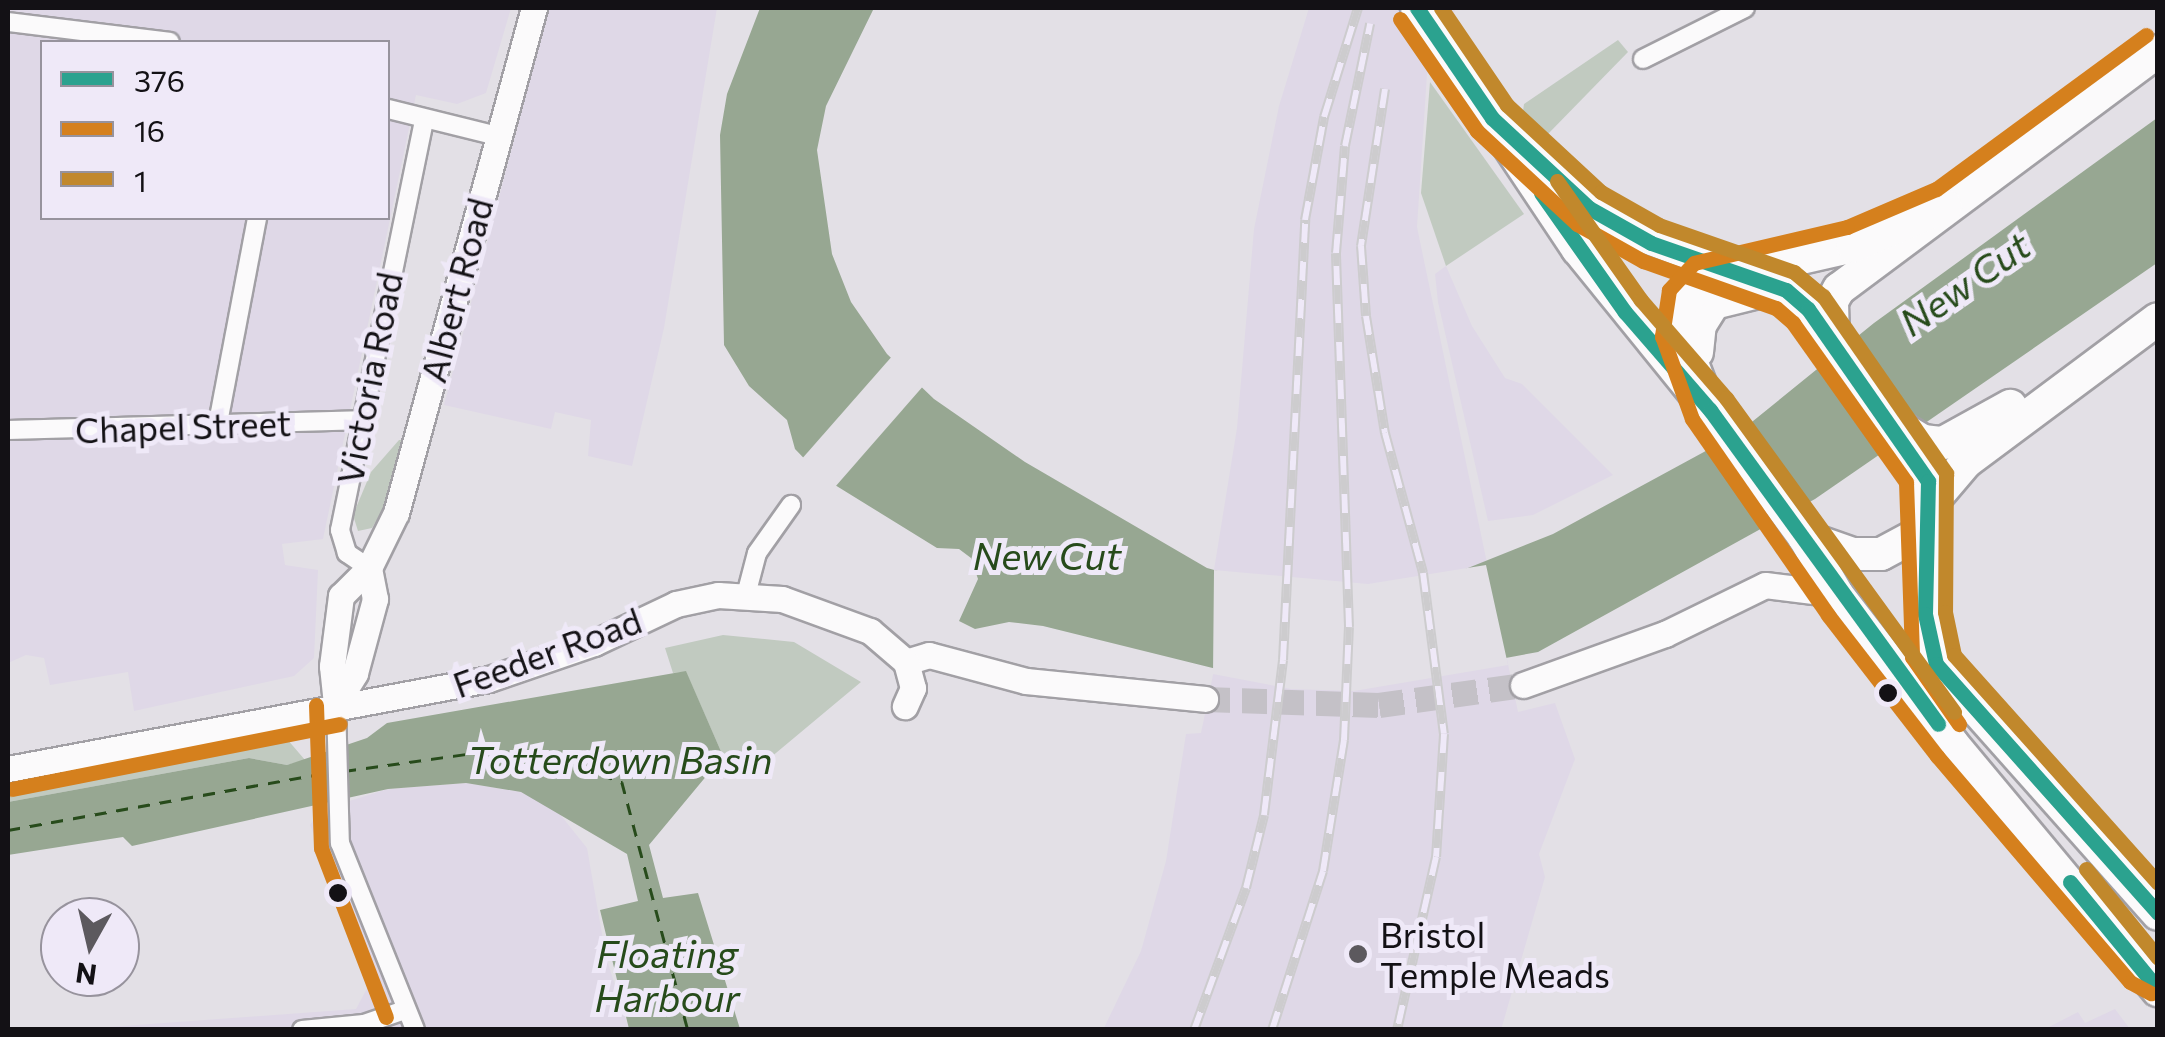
<!DOCTYPE html>
<style>
body{margin:0}
#map{position:relative;width:2165px;height:1037px;overflow:hidden;background:#e3e0e6;font-family:Commissioner,sans-serif}
div>[style]{position:absolute}
[style*='--x']{left:calc(var(--x)*1px);top:calc(var(--y)*1px);width:calc(var(--w)*1px);rotate:calc(var(--a)*1deg)}
.built>*{inset:0;background:#dfd8e7}
.green>*{inset:0;background:#c1cac0}
.water>*{inset:0;background:#97a792}
.pier>*{inset:0;background:#e3e0e6;transform-origin:0 0}
.ferry>*{height:2.5px;margin-top:-1.25px;transform-origin:0;background:repeating-linear-gradient(90deg,#274b1b 0 12px,transparent 0 22px)}
.secondary-tunnel>*{height:25px;margin-top:-12.5px;transform-origin:0;background:repeating-linear-gradient(90deg,#c4c1c7 0 25px,transparent 0 37px)}
.roads{filter:drop-shadow(2px 0 #a2a0a5) drop-shadow(-2px 0 #a2a0a5) drop-shadow(0 2px #a2a0a5) drop-shadow(0 -2px #a2a0a5)}
.street>*{height:18px;margin:-9px;padding:0 9px;transform-origin:9px;border-radius:9px;background:#fbfafb}
.secondary>*{height:25px;margin:-12.5px;padding:0 12.5px;transform-origin:12.5px;border-radius:12.5px;background:#fbfafb}
.highway>*{height:32px;margin:-16px;padding:0 16px;transform-origin:16px;border-radius:16px;background:#fbfafb}
.rail>*{height:10px;margin-top:-5px;transform-origin:0;background:repeating-linear-gradient(90deg,#efe9f8 0 19px,#cdccce 0 38px);box-sizing:border-box;border-block:2px solid #cdccce}
.bus-1>*{height:15px;margin:-7.5px;padding:0 7.5px;transform-origin:7.5px;border-radius:7.5px;background:#2ba28f}
.bus-2>*{height:15px;margin:-7.5px;padding:0 7.5px;transform-origin:7.5px;border-radius:7.5px;background:#d5801d}
.bus-3>*{height:15px;margin:-7.5px;padding:0 7.5px;transform-origin:7.5px;border-radius:7.5px;background:#c1882c}
.dots>*{width:28px;height:28px;translate:-50% -50%;box-sizing:border-box;border:5px solid #efe9f8;border-radius:50%}
span{translate:-50% -50%;white-space:nowrap;text-align:center;line-height:1.15;-webkit-text-stroke:10px #efe9f8;paint-order:stroke}
.street-label{font-size:35px;color:#131115}
.poi-label{font-size:35px;color:#131115}
.left{translate:0 -50%;text-align:left}
.water-label{font-size:38px;color:#274b1b;font-style:italic}
.frame{position:absolute;inset:0;border:10px solid #131115;pointer-events:none}
.legend{position:absolute;left:40px;top:40px;width:350px;height:180px;box-sizing:border-box;background:#efe9f8;border:2px solid #97939d;margin:0;padding:12px 18px;list-style:none;font-size:30px;color:#131115}
.legend li{display:flex;align-items:center;gap:20px;height:50px}
.legend b{width:50px;border:2px solid #97939d}
.north{position:absolute;left:40px;top:897px;width:100px;height:100px;box-sizing:border-box;background:#efe9f8;border:2px solid #97939d;border-radius:50%;rotate:188deg;font-size:28px;font-weight:700;line-height:40px;text-align:center;color:#131115}
.north::after{content:'';display:block;margin:auto;width:35px;height:45px;background:#5c595e;clip-path:polygon(50% 0,100% 100%,50% 72%,0 100%)}
</style>
<div id="map">
<div class="built">
<div style="clip-path:polygon(evenodd,8px 8px,511px 8px,486px 93px,457px 104px,416px 95px,323px 539px,282px 544px,285px 565px,318px 570px,314px 658px,294px 676px,134px 711px,128px 672px,50px 685px,44px 658px,26px 655px,8px 663px,8px 8px,42px 42px,388px 42px,388px 218px,42px 218px,42px 42px)"></div>
<div style="clip-path:polygon(549px 8px,717px 8px,664px 328px,632px 466px,588px 456px,591px 420px,555px 412px,551px 429px,444px 405px)"></div>
<div style="clip-path:polygon(1309px 8px,1456px 8px,1427px 74px,1417px 227px,1518px 712px,1555px 703px,1575px 759px,1539px 854px,1545px 877px,1501px 1030px,1103px 1030px,1141px 951px,1166px 861px,1186px 734px,1201px 733px,1214px 670px,1214px 570px,1237px 428px,1254px 229px,1279px 106px)"></div>
<div style="clip-path:polygon(1446px 266px,1472px 326px,1505px 378px,1522px 384px,1613px 475px,1533px 515px,1488px 521px,1438px 302px,1435px 274px)"></div>
<div style="clip-path:polygon(466px 783px,521px 792px,555px 808px,587px 848px,606px 957px,629px 1029px,68px 1030px,356px 1009px,372px 979px,310px 825px,320px 810px,388px 789px)"></div>
<div style="clip-path:polygon(2115px 1009px,2130px 1029px,2045px 1029px,2078px 1012px,2085px 1023px)"></div>
</div>
<div class="green">
<div style="clip-path:polygon(1618px 40px,1628px 52px,1548px 134px,1523px 111px,1524px 104px)"></div>
<div style="clip-path:polygon(1430px 82px,1524px 214px,1446px 266px,1421px 193px)"></div>
<div style="clip-path:polygon(399px 440px,404px 440px,385px 506px,372px 528px,358px 531px,353px 515px,371px 472px)"></div>
<div style="clip-path:polygon(723px 635px,794px 642px,861px 682px,758px 768px,750px 761px,740px 769px,723px 756px,686px 672px,673px 673px,665px 648px)"></div>
<div style="clip-path:polygon(287px 739px,305px 760px,287px 765px,249px 758px,8px 802px,8px 787px)"></div>
</div>
<div class="water">
<div style="clip-path:polygon(760px 8px,874px 8px,826px 106px,817px 150px,832px 254px,851px 302px,887px 354px,934px 399px,1025px 462px,1207px 568px,1236px 576px,1323px 589px,1443px 578px,1553px 534px,1737px 434px,1874px 323px,2157px 118px,2157px 263px,1815px 499px,1538px 652px,1354px 686px,1249px 677px,1043px 626px,1009px 622px,975px 629px,959px 621px,978px 579px,971px 558px,959px 549px,937px 548px,822px 477px,795px 449px,787px 420px,749px 386px,724px 345px,720px 135px,727px 94px)"></div>
<div style="clip-path:polygon(686px 671px,723px 756px,649px 845px,663px 898px,698px 893px,740px 1029px,629px 1029px,600px 910px,638px 901px,627px 854px,521px 792px,466px 783px,388px 789px,132px 846px,123px 837px,8px 855px,8px 802px,249px 758px,287px 765px,367px 738px,387px 723px)"></div>
</div>
<div class="pier">
<div style="clip-path:polygon(1858px 329px,1857px 335px,1921px 428px,1823px 356px)"></div>
<div style="clip-path:polygon(894px 354px,925px 384px,835px 487px,820px 481px,800px 461px)"></div>
<div style="left:1744px;top:418px;width:112px;height:47px;rotate:53deg"></div>
<div style="clip-path:polygon(1486px 565px,1508px 665px,1354px 691px,1291px 689px,1213px 674px,1214px 570px,1368px 584px)"></div>
</div>
<div class="ferry">
<div style="--x:344;--y:771;--w:130;--a:-7.9"></div>
<div style="--x:473;--y:753;--w:86;--a:4.7"></div>
<div style="--x:559;--y:760;--w:67;--a:19.2"></div>
<div style="--x:622;--y:782;--w:257;--a:75.1"></div>
<div style="--x:8;--y:830;--w:328;--a:-10.2"></div>
</div>
<div class="secondary-tunnel">
<div style="--x:1205;--y:699;--w:174;--a:2"></div>
<div style="--x:1379;--y:705;--w:145;--a:-7.9"></div>
</div>
<div class="roads">
<div class="street">
<div style="--x:8;--y:22;--w:163;--a:7"></div>
<div style="--x:1643;--y:59;--w:114;--a:-26.6"></div>
<div style="--x:388;--y:109;--w:112;--a:13.9"></div>
<div style="--x:217;--y:428;--w:214;--a:-79.2"></div>
<div style="--x:8;--y:430;--w:351;--a:-1.6"></div>
<div style="--x:369;--y:568;--w:27;--a:-146"></div>
<div style="--x:347;--y:553;--w:24;--a:-107"></div>
<div style="--x:340;--y:530;--w:419;--a:-78.4"></div>
<div style="--x:746;--y:595;--w:43;--a:-75.3"></div>
<div style="--x:757;--y:553;--w:59;--a:-54.7"></div>
<div style="--x:336;--y:704;--w:139;--a:88.4"></div>
<div style="--x:340;--y:843;--w:201;--a:68.1"></div>
<div style="--x:302;--y:1030;--w:62;--a:-5.5"></div>
<div style="--x:364;--y:1024;--w:43;--a:-18.9"></div>
</div>
<div class="secondary">
<div style="--x:906;--y:662;--w:24;--a:-17"></div>
<div style="--x:929;--y:655;--w:100;--a:15"></div>
<div style="--x:1026;--y:681;--w:180;--a:5.7"></div>
<div style="--x:1523;--y:685;--w:151;--a:-19.8"></div>
<div style="--x:1665;--y:634;--w:111;--a:-26.1"></div>
<div style="--x:1765;--y:585;--w:73;--a:7.1"></div>
<div style="--x:336;--y:704;--w:38;--a:-96"></div>
<div style="--x:332;--y:666;--w:71;--a:-82.7"></div>
<div style="--x:341;--y:596;--w:40;--a:-45"></div>
<div style="--x:369;--y:568;--w:61;--a:-63.9"></div>
<div style="--x:396;--y:513;--w:524;--a:-74.72"></div>
<div style="--x:336;--y:704;--w:36;--a:-58"></div>
<div style="--x:355;--y:673;--w:77;--a:-74.9"></div>
<div style="--x:375;--y:599;--w:32;--a:-101"></div>
<div style="--x:8;--y:769;--w:489;--a:-10.6"></div>
<div style="--x:489;--y:679;--w:111;--a:-18.9"></div>
<div style="--x:594;--y:643;--w:91;--a:-25.4"></div>
<div style="--x:676;--y:604;--w:43;--a:-12.1"></div>
<div style="--x:718;--y:595;--w:64;--a:3.6"></div>
<div style="--x:782;--y:599;--w:94;--a:20"></div>
<div style="--x:870;--y:631;--w:48;--a:40.7"></div>
<div style="--x:906;--y:662;--w:27;--a:75"></div>
<div style="--x:913;--y:688;--w:20;--a:114"></div>
</div>
<div class="highway">
<div style="--x:1417;--y:8;--w:290;--a:56.3"></div>
<div style="--x:1578;--y:249;--w:184;--a:51"></div>
<div style="--x:1492;--y:118;--w:160;--a:41.5"></div>
<div style="--x:1612;--y:224;--w:186;--a:20.8"></div>
<div style="--x:1786;--y:290;--w:29;--a:41"></div>
<div style="--x:1808;--y:309;--w:210;--a:55.1"></div>
<div style="--x:1928;--y:481;--w:133;--a:91.3"></div>
<div style="--x:1925;--y:614;--w:51;--a:77.6"></div>
<div style="--x:1936;--y:664;--w:334;--a:48.4"></div>
<div style="--x:1833;--y:342;--w:41;--a:-91.4"></div>
<div style="--x:1832;--y:301;--w:14;--a:-60"></div>
<div style="--x:1839;--y:289;--w:398;--a:-36.7"></div>
<div style="--x:1697;--y:352;--w:27;--a:-84"></div>
<div style="--x:1700;--y:325;--w:26;--a:-58"></div>
<div style="--x:1714;--y:303;--w:50;--a:-13.8"></div>
<div style="--x:1898;--y:426;--w:29;--a:31"></div>
<div style="--x:1923;--y:441;--w:20;--a:6"></div>
<div style="--x:1943;--y:443;--w:77;--a:-28.9"></div>
<div style="--x:1931;--y:503;--w:54;--a:-49.5"></div>
<div style="--x:1966;--y:462;--w:239;--a:-36.7"></div>
<div style="--x:1929;--y:516;--w:24;--a:125"></div>
<div style="--x:1915;--y:536;--w:38;--a:152"></div>
<div style="--x:1881;--y:554;--w:28;--a:180"></div>
<div style="--x:1853;--y:554;--w:52;--a:-160.9"></div>
<div style="--x:1804;--y:537;--w:158;--a:-126.5"></div>
<div style="--x:1710;--y:410;--w:78;--a:-111"></div>
<div style="--x:1682;--y:337;--w:22;--a:-87"></div>
<div style="--x:1683;--y:315;--w:17;--a:-77"></div>
<div style="--x:1687;--y:298;--w:25;--a:-45"></div>
<div style="--x:1705;--y:280;--w:152;--a:-12.9"></div>
<div style="--x:1853;--y:246;--w:101;--a:-23.3"></div>
<div style="--x:1804;--y:537;--w:66;--a:59.9"></div>
<div style="--x:1837;--y:594;--w:188;--a:52.3"></div>
<div style="--x:1952;--y:743;--w:322;--a:50.2"></div>
</div>
</div>
<div class="rail">
<div style="--x:1385;--y:89;--w:159;--a:98.7"></div>
<div style="--x:1361;--y:246;--w:70;--a:85.9"></div>
<div style="--x:1366;--y:316;--w:119;--a:80.8"></div>
<div style="--x:1385;--y:433;--w:145;--a:74.8"></div>
<div style="--x:1423;--y:573;--w:162;--a:82.6"></div>
<div style="--x:1444;--y:734;--w:123;--a:93.7"></div>
<div style="--x:1436;--y:857;--w:177;--a:102.7"></div>
<div style="--x:1194;--y:1030;--w:151;--a:-69.9"></div>
<div style="--x:1246;--y:888;--w:75;--a:-76.1"></div>
<div style="--x:1264;--y:815;--w:156;--a:-83"></div>
<div style="--x:1283;--y:660;--w:441;--a:-87.1"></div>
<div style="--x:1305;--y:220;--w:105;--a:-79.5"></div>
<div style="--x:1324;--y:117;--w:114;--a:-72.7"></div>
<div style="--x:1272;--y:1030;--w:167;--a:-72.2"></div>
<div style="--x:1323;--y:871;--w:133;--a:-80.9"></div>
<div style="--x:1344;--y:740;--w:113;--a:-87.5"></div>
<div style="--x:1349;--y:627;--w:374;--a:-92"></div>
<div style="--x:1336;--y:253;--w:107;--a:-85.2"></div>
<div style="--x:1345;--y:146;--w:125;--a:-78.4"></div>
</div>
<div class="bus-1">
<div style="--x:1417;--y:8;--w:133;--a:55.7"></div>
<div style="--x:1492;--y:118;--w:132;--a:42.9"></div>
<div style="--x:1589;--y:208;--w:71;--a:29.4"></div>
<div style="--x:1651;--y:243;--w:143;--a:19.2"></div>
<div style="--x:1786;--y:290;--w:29;--a:41"></div>
<div style="--x:1808;--y:309;--w:210;--a:55.1"></div>
<div style="--x:1928;--y:481;--w:133;--a:91.3"></div>
<div style="--x:1925;--y:614;--w:51;--a:77.6"></div>
<div style="--x:1936;--y:664;--w:334;--a:48.3"></div>
<div style="--x:1541;--y:193;--w:146;--a:54.8"></div>
<div style="--x:1625;--y:312;--w:130;--a:49.1"></div>
<div style="--x:1710;--y:410;--w:388;--a:54"></div>
<div style="--x:2070;--y:882;--w:139;--a:50.6"></div>
</div>
<div class="bus-2">
<div style="--x:1400;--y:19;--w:136;--a:55.5"></div>
<div style="--x:1477;--y:131;--w:137;--a:42.9"></div>
<div style="--x:1577;--y:224;--w:76;--a:29.3"></div>
<div style="--x:1643;--y:261;--w:141;--a:19.5"></div>
<div style="--x:1776;--y:308;--w:23;--a:41"></div>
<div style="--x:1793;--y:323;--w:195;--a:54.6"></div>
<div style="--x:1906;--y:482;--w:175;--a:88"></div>
<div style="--x:1912;--y:657;--w:82;--a:55"></div>
<div style="--x:2146;--y:35;--w:260;--a:143.7"></div>
<div style="--x:1936;--y:189;--w:97;--a:156.9"></div>
<div style="--x:1847;--y:227;--w:157;--a:166.8"></div>
<div style="--x:1694;--y:263;--w:37;--a:133"></div>
<div style="--x:1669;--y:290;--w:47;--a:98.7"></div>
<div style="--x:1662;--y:336;--w:88;--a:70.1"></div>
<div style="--x:1692;--y:419;--w:239;--a:55.2"></div>
<div style="--x:1828;--y:615;--w:178;--a:52.3"></div>
<div style="--x:1937;--y:756;--w:297;--a:49.5"></div>
<div style="--x:2130;--y:982;--w:24;--a:28"></div>
<div style="--x:316;--y:705;--w:143;--a:88"></div>
<div style="--x:321;--y:848;--w:181;--a:69"></div>
<div style="--x:12;--y:789;--w:334;--a:-11.2"></div>
</div>
<div class="bus-3">
<div style="--x:1441;--y:8;--w:117;--a:55.8"></div>
<div style="--x:1507;--y:105;--w:128;--a:42.8"></div>
<div style="--x:1601;--y:192;--w:67;--a:29.6"></div>
<div style="--x:1659;--y:225;--w:143;--a:19.2"></div>
<div style="--x:1794;--y:272;--w:38;--a:40"></div>
<div style="--x:1823;--y:296;--w:216;--a:55.2"></div>
<div style="--x:1946;--y:473;--w:139;--a:90.4"></div>
<div style="--x:1945;--y:612;--w:44;--a:78.2"></div>
<div style="--x:1954;--y:655;--w:306;--a:48.2"></div>
<div style="--x:1557;--y:181;--w:146;--a:54.8"></div>
<div style="--x:1641;--y:300;--w:130;--a:49.1"></div>
<div style="--x:1726;--y:398;--w:388;--a:54"></div>
<div style="--x:2086;--y:869;--w:114;--a:51"></div>
</div>
<div class="dots">
<div style="left:1888px;top:693px;background:#131115"></div>
<div style="left:338px;top:893px;background:#131115"></div>
<div style="left:1358px;top:954px;background:#5c595e"></div>
</div>
<div class="street-label">
<span style="left:456px;top:290px;rotate:-75deg">Albert Road</span>
<span style="left:369px;top:378px;rotate:-79deg">Victoria Road</span>
<span style="left:183px;top:426px;rotate:-2deg">Chapel Street</span>
<span style="left:547px;top:652px;rotate:-20deg">Feeder Road</span>
</div>
<div class="poi-label">
<span class="left" style="left:1380px;top:954px">Bristol<br>Temple Meads</span>
</div>
<div class="water-label">
<span style="left:1964px;top:283px;rotate:-35deg">New Cut</span>
<span style="left:1047px;top:555px">New Cut</span>
<span style="left:620px;top:759px">Totterdown Basin</span>
<span style="left:667px;top:975px">Floating<br>Harbour</span>
</div>
<div class="frame"></div>
<ul class="legend">
<li><b style="height:12px;background:#2ba28f"></b>376</li>
<li><b style="height:12px;background:#d5801d"></b>16</li>
<li><b style="height:12px;background:#c1882c"></b>1</li>
</ul>
<div class="north">N</div>
</div>
